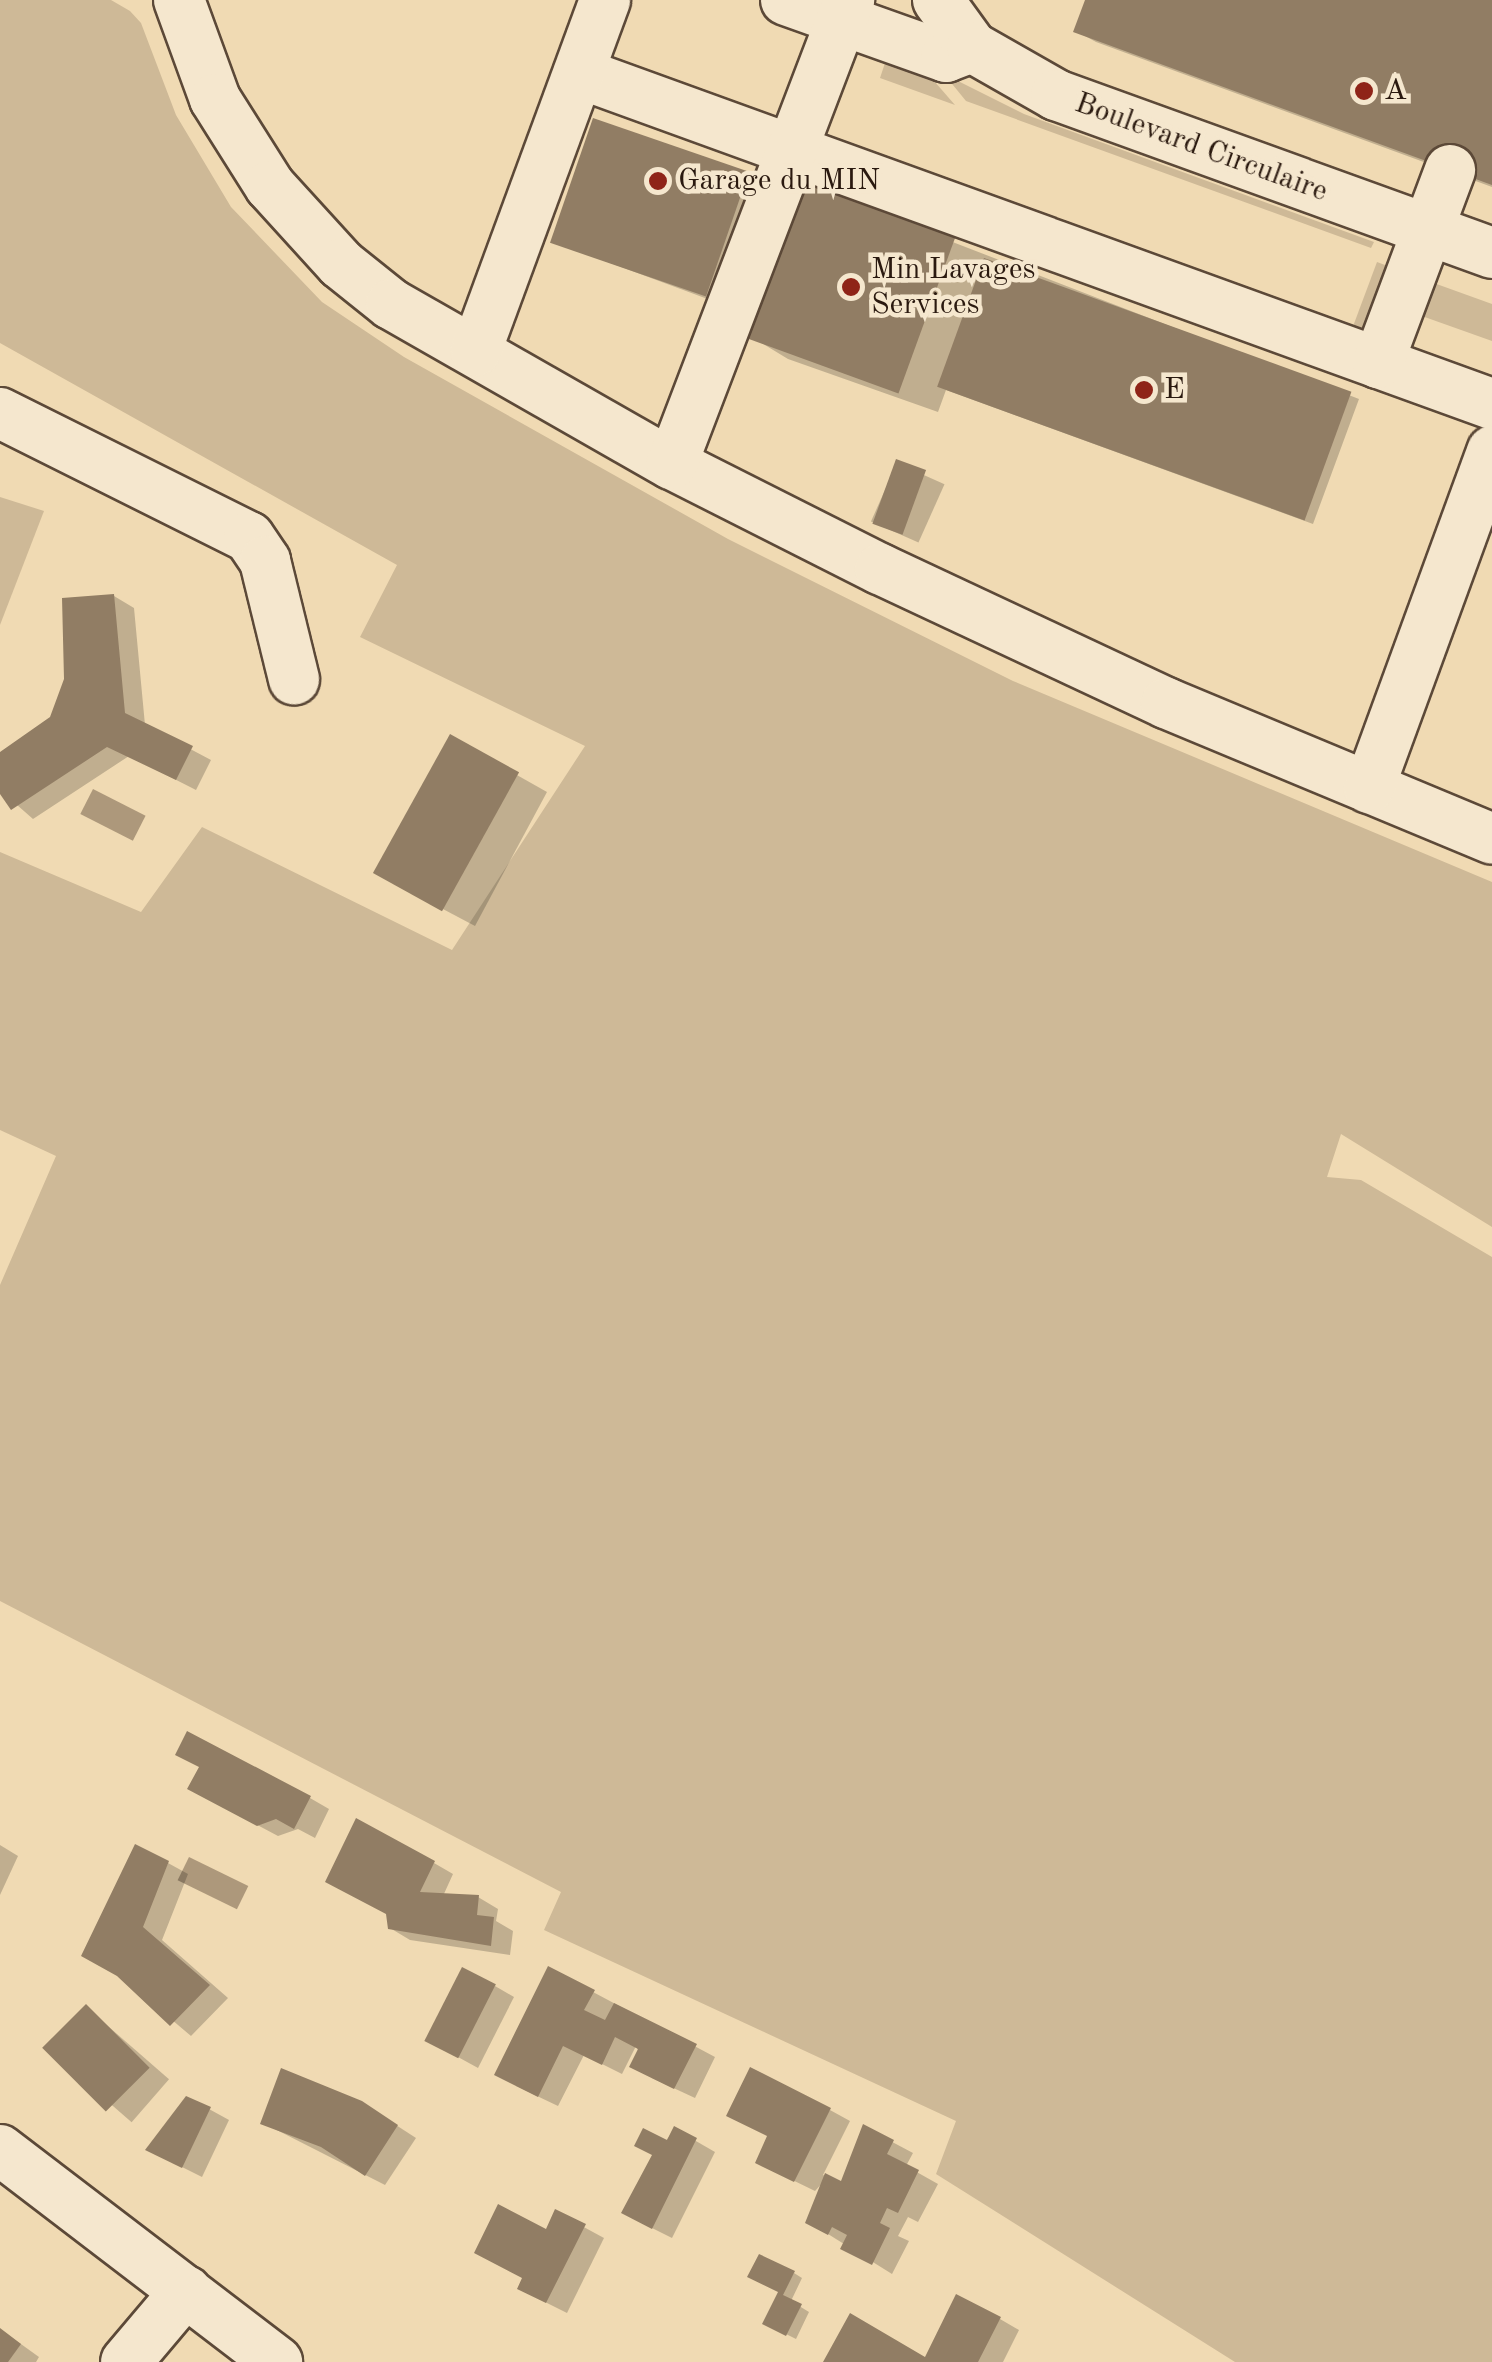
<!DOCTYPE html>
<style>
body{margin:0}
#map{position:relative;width:1492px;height:2362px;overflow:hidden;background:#f0dab3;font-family:"Old Standard TT",serif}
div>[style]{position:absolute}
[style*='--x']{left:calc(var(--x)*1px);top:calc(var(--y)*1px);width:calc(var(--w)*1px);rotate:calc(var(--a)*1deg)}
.green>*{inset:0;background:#ceb997}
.water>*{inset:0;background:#ad987b;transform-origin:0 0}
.shadow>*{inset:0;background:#0003;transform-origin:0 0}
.building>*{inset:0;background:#917d64;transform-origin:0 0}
.roads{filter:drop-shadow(2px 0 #5c4938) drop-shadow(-2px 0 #5c4938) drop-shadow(0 2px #5c4938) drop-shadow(0 -2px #5c4938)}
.minor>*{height:50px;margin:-25px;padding:0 25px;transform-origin:25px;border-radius:25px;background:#f5e7ce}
.dots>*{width:28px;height:28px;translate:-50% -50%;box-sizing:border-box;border:5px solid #f5e7ce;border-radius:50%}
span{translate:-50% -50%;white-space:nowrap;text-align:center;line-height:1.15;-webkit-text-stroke:9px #f5e7ce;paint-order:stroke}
.poi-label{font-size:30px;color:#2a190f}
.left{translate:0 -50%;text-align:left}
.street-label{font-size:30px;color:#2a190f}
</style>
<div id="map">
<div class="green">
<div style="clip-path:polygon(0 0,111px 0,130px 11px,141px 23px,176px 115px,231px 207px,322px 302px,404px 357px,728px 539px,1013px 681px,1492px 882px,1492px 1227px,1341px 1134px,1327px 1177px,1361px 1180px,1492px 1257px,1492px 2362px,1235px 2362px,936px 2174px,956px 2121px,544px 1930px,561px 1892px,0 1601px,0 1285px,56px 1156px,0 1130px,0 852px,141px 912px,202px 827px,452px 950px,585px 746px,360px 637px,397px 565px,0 343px)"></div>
<div style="clip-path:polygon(888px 54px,921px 66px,955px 105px,880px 78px)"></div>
<div style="clip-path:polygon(944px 74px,1024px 114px,1374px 242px,1371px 248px,966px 101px)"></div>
<div style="clip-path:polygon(1377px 262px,1401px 271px,1369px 330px,1352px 329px)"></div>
<div style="clip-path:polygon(1431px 282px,1492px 304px,1492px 341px,1419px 315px)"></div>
<div style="clip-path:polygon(0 497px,44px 511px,0 625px)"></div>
</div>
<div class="water">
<div style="left:93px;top:789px;width:59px;height:28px;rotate:27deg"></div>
<div style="left:189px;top:1857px;width:66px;height:26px;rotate:26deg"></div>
</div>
<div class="shadow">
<div style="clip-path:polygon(1087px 0,1492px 0,1492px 187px,1096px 42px,1076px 31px)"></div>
<div style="clip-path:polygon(748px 175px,757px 180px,713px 301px,551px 241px)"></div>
<div style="clip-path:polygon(805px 185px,1359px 399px,1313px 524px,946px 390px,938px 412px,788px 359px,750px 336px)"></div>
<div style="left:897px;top:463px;width:52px;height:64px;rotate:24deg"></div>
<div style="clip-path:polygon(114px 596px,134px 608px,145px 725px,211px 760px,196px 790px,129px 756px,33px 819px,0 790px,0 755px,53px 719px)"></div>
<div style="clip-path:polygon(451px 738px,547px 792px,475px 926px,407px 890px)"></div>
<div style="clip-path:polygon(310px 1798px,329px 1809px,315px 1838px,298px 1829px,278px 1836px,210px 1800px)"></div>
<div style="clip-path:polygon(0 1845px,18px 1856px,0 1895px)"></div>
<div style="clip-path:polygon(168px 1863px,188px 1874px,162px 1940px,228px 1998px,191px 2036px,119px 1975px)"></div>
<div style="clip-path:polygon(434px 1863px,453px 1874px,443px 1896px,478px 1897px,498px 1909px,496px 1921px,513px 1931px,510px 1955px,410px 1940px,390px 1928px)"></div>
<div style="clip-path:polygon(495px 1986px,514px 1997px,478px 2068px,427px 2040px)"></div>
<div style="clip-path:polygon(593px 1992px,715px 2057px,695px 2098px,652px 2078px,636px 2046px,622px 2074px,584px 2055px,558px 2106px,516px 2086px)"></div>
<div style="left:86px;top:2007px;width:110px;height:57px;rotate:41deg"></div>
<div style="clip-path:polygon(209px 2109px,229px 2120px,202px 2177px,168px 2160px)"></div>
<div style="clip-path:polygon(830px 2110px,850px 2121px,823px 2175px,842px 2184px,864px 2127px,913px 2153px,906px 2166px,938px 2184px,918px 2222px,908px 2217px,898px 2236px,909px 2241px,892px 2274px,828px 2234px,825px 2180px,815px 2191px,778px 2173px)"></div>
<div style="clip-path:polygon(382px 2116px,416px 2138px,385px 2185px,263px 2123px)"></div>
<div style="clip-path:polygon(675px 2129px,715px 2152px,672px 2238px,644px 2224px,655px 2155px)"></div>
<div style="clip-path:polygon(556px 2212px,604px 2238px,567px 2313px,539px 2299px,524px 2278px)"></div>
<div style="clip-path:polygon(794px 2273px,802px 2278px,791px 2301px,809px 2312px,796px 2339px,774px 2328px,781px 2292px)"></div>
<div style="clip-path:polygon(1000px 2319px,1019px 2330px,1003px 2362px,826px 2362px,926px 2360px)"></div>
<div style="clip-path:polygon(0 2329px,39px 2357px,36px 2362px,0 2362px)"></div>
</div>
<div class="building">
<div style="clip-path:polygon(1085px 0,1492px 0,1492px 185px,1073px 32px)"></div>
<div style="left:593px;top:118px;width:165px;height:132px;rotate:19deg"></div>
<div style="left:803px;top:182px;width:162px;height:166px;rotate:20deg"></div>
<div style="left:984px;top:258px;width:391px;height:137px;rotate:20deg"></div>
<div style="left:896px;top:459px;width:32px;height:69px;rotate:20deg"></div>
<div style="clip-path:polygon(114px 594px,125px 713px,193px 746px,176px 780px,107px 747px,11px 810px,0 794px,0 752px,50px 717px,64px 679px,62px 598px)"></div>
<div style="left:450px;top:734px;width:79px;height:159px;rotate:29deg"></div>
<div style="clip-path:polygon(187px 1731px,311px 1796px,294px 1829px,276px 1819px,257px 1826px,187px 1789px,199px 1767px,175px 1755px)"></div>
<div style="clip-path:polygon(356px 1818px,435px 1861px,420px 1892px,479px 1895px,477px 1915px,494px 1917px,491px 1946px,388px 1929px,386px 1914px,325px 1882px)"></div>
<div style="clip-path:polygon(135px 1844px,169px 1861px,143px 1927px,210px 1985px,170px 2026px,117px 1976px,81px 1956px)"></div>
<div style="clip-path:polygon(548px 1966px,595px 1990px,584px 2010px,605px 2020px,614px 2003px,697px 2044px,674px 2089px,629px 2067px,638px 2049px,615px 2037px,602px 2065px,563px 2046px,538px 2097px,494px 2075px)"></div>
<div style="left:462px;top:1967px;width:38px;height:83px;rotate:27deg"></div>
<div style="left:86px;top:2004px;width:90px;height:62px;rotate:45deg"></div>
<div style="clip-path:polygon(750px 2067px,831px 2108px,794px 2182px,755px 2163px,767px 2136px,726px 2116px)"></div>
<div style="clip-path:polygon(281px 2068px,362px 2101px,398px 2125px,365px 2176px,321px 2147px,260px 2124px)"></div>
<div style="clip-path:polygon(186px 2096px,211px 2107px,182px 2168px,145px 2150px)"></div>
<div style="clip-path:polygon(863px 2124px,894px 2140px,887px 2154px,919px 2170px,898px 2213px,887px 2208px,880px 2223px,890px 2228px,872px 2265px,840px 2249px,847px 2235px,832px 2227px,828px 2235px,805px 2223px,825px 2173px,841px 2181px)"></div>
<div style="clip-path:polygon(674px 2126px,697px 2138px,652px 2229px,621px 2213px,652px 2155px,634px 2146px,643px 2128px,667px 2140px)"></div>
<div style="clip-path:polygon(498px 2204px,546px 2229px,555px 2209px,586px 2224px,546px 2303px,517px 2289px,522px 2278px,474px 2253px)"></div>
<div style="clip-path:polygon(759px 2254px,795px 2271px,783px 2295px,802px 2304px,786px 2336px,762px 2324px,778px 2292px,747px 2277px)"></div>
<div style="clip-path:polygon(956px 2294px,1001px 2317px,978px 2362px,823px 2362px,850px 2313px,925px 2357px)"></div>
<div style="clip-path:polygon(0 2328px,21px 2344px,8px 2362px,0 2362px)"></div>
</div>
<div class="roads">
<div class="minor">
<div style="--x:179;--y:0;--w:105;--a:70"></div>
<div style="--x:215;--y:99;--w:103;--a:57.7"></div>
<div style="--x:270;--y:186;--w:105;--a:47.7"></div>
<div style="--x:341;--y:264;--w:64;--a:38.7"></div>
<div style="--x:391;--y:304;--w:323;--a:29.7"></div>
<div style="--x:672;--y:464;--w:233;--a:26.8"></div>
<div style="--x:880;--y:569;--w:316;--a:25.1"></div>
<div style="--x:1166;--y:703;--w:353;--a:22.6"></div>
<div style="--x:786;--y:0;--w:170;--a:19.6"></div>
<div style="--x:946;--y:57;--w:28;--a:-21"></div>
<div style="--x:938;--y:0;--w:58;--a:54.1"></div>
<div style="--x:972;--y:47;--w:97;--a:29.7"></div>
<div style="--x:1056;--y:95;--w:464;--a:19.9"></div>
<div style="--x:579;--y:73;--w:971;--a:19.93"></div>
<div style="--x:476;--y:351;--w:374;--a:-69.8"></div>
<div style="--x:1378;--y:363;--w:206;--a:-69.5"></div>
<div style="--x:0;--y:413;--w:278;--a:26.5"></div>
<div style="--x:249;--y:537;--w:29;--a:56"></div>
<div style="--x:265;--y:561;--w:122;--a:76.2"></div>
<div style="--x:672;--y:464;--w:497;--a:-69.1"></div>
<div style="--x:1369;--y:788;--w:359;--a:-69.9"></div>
<div style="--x:0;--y:2150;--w:349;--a:37.4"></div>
<div style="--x:126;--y:2362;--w:93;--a:-49.8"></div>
</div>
</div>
<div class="dots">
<div style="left:1364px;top:91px;background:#8f2418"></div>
<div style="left:658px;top:181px;background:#8f2418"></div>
<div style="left:851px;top:287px;background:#8f2418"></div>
<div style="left:1144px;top:390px;background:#8f2418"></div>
</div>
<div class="poi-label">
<span class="left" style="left:1384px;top:91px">A</span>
<span class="left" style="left:678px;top:181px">Garage du MIN</span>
<span class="left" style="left:871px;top:287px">Min Lavages<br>Services</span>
<span class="left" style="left:1164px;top:390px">E</span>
</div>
<div class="street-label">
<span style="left:1201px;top:148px;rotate:20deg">Boulevard Circulaire</span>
</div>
</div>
